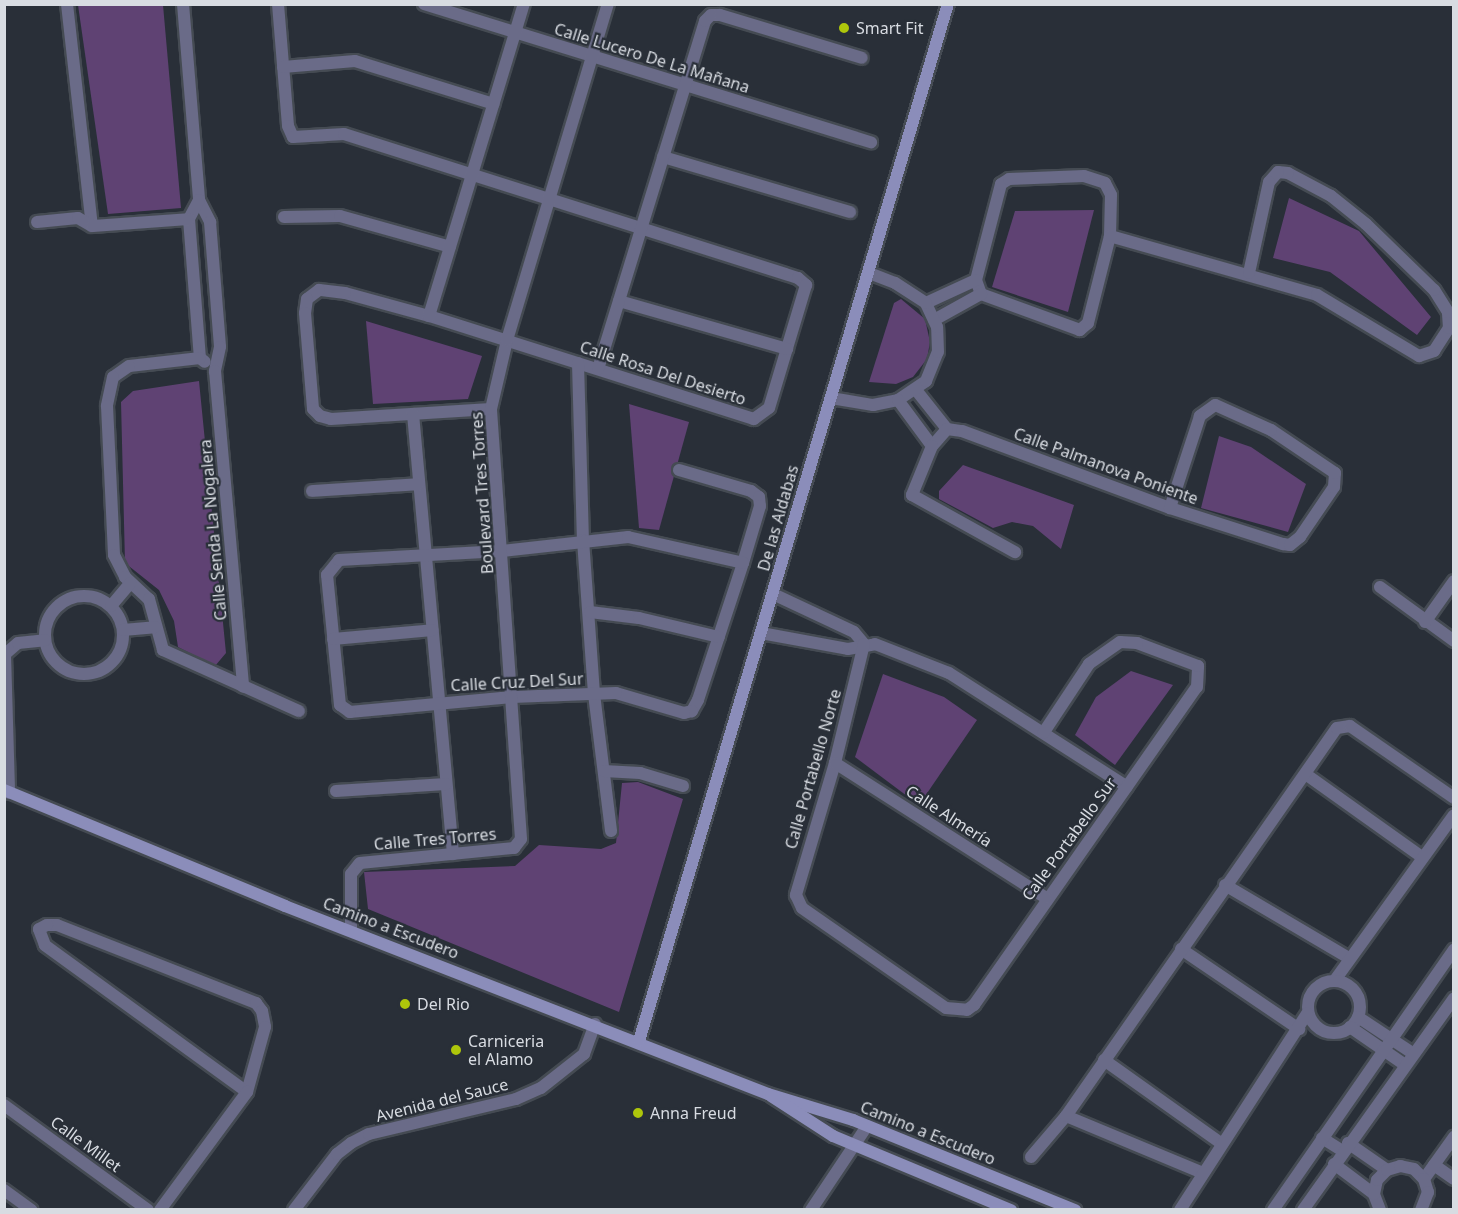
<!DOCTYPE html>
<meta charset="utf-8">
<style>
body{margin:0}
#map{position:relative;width:1458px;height:1214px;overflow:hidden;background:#292f38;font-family:"Noto Sans",sans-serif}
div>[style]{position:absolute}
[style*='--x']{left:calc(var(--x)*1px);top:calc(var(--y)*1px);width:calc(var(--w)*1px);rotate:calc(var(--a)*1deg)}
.green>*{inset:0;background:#5f4273}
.roads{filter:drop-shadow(2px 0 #454b53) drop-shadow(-2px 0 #454b53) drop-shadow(0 2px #454b53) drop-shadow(0 -2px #454b53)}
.street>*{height:12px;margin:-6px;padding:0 6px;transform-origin:6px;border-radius:6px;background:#6a6b88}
.street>.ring{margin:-6px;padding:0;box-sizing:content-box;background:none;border:12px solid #6a6b88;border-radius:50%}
.secondary>*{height:12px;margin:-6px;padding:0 6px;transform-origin:6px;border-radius:6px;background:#8b8dba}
.dots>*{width:16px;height:16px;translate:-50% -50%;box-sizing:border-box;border:3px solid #292f38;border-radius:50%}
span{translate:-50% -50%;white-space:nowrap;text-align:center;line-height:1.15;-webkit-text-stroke:4.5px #292f38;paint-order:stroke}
.poi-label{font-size:16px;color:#d8dce2}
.left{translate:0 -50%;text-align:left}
.street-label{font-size:16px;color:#d8dce2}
.frame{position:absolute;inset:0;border:6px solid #d8dce2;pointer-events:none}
</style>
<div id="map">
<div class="green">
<div style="clip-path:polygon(78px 5px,163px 5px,181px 208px,108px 214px)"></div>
<div style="clip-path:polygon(1289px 198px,1359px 231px,1431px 317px,1417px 335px,1330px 272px,1273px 258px)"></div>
<div style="clip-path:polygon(1094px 210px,1068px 312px,992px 287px,1015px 211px)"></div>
<div style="clip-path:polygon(901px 299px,925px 319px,930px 342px,927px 359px,913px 377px,896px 384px,869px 382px,894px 303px)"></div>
<div style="clip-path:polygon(366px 321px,482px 356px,468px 399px,373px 404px)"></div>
<div style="clip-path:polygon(199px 381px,226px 653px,215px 666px,178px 647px,174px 621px,159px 590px,125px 563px,121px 402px,133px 391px)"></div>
<div style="clip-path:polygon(629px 404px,689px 422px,659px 530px,639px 528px)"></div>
<div style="clip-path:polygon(1219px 436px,1251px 447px,1306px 484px,1288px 532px,1201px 508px)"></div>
<div style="clip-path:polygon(963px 465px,1074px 505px,1061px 549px,1033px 526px,1012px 522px,993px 528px,939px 499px,939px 491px)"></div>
<div style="clip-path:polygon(1131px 671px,1173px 685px,1115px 765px,1075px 735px,1096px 697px)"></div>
<div style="clip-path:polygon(883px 674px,944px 697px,977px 720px,919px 805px,855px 757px)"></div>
<div style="clip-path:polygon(638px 782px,683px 799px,619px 1012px,368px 909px,364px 872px,515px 866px,539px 845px,601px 849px,616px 843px,622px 783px)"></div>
</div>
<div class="roads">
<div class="street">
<div style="--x:67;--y:4;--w:223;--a:83.6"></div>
<div style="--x:183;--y:4;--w:197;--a:85.3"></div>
<div style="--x:199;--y:200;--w:25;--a:63"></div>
<div style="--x:210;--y:222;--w:125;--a:85.4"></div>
<div style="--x:220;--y:347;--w:25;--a:102"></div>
<div style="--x:215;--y:371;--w:317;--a:84.9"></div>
<div style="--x:278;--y:4;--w:122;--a:85.3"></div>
<div style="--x:288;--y:126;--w:12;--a:66"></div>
<div style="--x:293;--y:137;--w:51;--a:-3.4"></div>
<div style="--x:344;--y:134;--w:476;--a:17.6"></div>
<div style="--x:798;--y:278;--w:11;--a:41"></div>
<div style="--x:806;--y:285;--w:128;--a:106.7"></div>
<div style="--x:769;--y:408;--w:19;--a:144"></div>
<div style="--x:754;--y:419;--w:341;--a:-162.4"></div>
<div style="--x:429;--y:316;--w:87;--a:-164.7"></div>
<div style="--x:345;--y:293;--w:26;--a:-173"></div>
<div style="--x:319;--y:290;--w:15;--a:143"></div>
<div style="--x:307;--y:299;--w:14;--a:98"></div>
<div style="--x:305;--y:313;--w:96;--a:85.2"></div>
<div style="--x:313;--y:409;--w:10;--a:45"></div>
<div style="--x:320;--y:416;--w:11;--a:15"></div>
<div style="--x:331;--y:419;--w:160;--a:-3.6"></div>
<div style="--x:424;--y:4;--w:468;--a:17.2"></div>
<div style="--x:283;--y:67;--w:72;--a:-4.8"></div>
<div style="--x:355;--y:61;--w:145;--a:17.2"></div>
<div style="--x:663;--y:157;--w:195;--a:16.4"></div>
<div style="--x:1084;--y:176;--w:22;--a:18"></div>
<div style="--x:1105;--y:183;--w:13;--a:63"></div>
<div style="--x:1111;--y:195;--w:41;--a:91.4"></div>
<div style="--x:1110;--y:236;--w:90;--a:104.2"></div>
<div style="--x:1088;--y:323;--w:11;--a:139"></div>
<div style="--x:1080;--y:330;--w:105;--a:-160"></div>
<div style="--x:981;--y:294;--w:15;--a:-110"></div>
<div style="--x:976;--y:280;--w:99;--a:-75.4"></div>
<div style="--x:1001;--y:184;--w:9;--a:-32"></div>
<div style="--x:1009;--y:179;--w:75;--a:-2.3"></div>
<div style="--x:199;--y:200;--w:21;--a:118"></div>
<div style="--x:189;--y:219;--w:139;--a:85.5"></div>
<div style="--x:200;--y:358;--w:6;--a:39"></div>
<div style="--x:284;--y:217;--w:56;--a:-1"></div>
<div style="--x:340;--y:216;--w:114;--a:15.7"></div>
<div style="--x:37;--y:222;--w:41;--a:-5.6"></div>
<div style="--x:78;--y:218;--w:16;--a:30"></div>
<div style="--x:92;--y:226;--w:97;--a:-4.1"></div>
<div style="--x:1110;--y:236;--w:215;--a:15.9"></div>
<div style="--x:1317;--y:295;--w:119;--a:30.9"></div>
<div style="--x:1419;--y:356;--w:16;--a:-18"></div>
<div style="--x:1434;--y:351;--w:27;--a:-57"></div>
<div style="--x:1449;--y:328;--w:16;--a:-94"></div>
<div style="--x:1448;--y:312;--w:26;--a:-122"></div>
<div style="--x:1434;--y:290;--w:95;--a:-135.9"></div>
<div style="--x:1366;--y:224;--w:45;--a:-141.3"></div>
<div style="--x:1331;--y:196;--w:49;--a:-151.9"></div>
<div style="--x:1288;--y:173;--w:10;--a:-174"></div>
<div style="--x:1278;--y:172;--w:13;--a:132"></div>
<div style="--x:1269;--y:182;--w:93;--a:102.4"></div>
<div style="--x:619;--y:301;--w:175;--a:15.9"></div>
<div style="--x:926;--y:303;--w:55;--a:-24.7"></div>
<div style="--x:429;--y:316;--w:326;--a:-73.1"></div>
<div style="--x:934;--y:320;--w:54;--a:-29"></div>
<div style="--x:200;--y:358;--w:71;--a:173.6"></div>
<div style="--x:129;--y:366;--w:19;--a:145"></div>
<div style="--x:113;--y:377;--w:30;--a:102"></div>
<div style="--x:107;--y:406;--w:149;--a:87.3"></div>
<div style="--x:114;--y:555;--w:25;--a:63"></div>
<div style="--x:125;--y:577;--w:33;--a:43"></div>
<div style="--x:149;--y:599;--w:53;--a:74.6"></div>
<div style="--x:163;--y:650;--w:149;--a:24.2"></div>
<div style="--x:578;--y:363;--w:177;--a:88.4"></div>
<div style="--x:583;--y:540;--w:154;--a:85.9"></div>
<div style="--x:594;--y:694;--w:138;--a:82.9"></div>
<div style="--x:598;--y:369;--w:364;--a:-72.9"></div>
<div style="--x:705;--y:21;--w:8;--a:-45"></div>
<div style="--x:711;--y:15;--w:9;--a:0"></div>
<div style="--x:720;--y:15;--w:148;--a:16.8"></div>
<div style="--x:916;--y:390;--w:50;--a:51.5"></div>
<div style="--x:947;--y:429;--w:15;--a:8"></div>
<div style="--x:962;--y:431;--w:222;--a:20.3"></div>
<div style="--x:1170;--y:508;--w:119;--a:17.7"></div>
<div style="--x:1283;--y:544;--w:7;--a:8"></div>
<div style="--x:1290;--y:545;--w:13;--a:-39"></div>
<div style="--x:1300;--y:537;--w:60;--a:-55.8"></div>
<div style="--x:1334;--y:487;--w:14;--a:-86"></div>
<div style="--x:1335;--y:473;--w:77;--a:-146.1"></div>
<div style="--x:1271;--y:430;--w:61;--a:-155.9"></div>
<div style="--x:1215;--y:405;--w:19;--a:144"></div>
<div style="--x:1200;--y:416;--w:97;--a:108.1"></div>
<div style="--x:831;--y:398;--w:43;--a:9.5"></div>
<div style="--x:873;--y:405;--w:25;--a:-11"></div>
<div style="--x:898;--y:400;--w:34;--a:-34"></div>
<div style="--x:926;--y:381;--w:31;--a:-68"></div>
<div style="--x:938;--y:352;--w:25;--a:-92"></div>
<div style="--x:937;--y:327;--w:26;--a:-115"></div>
<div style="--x:926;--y:303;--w:37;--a:-147"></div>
<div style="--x:895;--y:283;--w:28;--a:-159"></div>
<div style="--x:898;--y:400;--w:57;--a:53.5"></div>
<div style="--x:413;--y:414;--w:442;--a:84.8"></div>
<div style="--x:947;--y:429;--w:23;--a:131"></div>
<div style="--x:932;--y:446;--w:53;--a:112.2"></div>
<div style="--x:912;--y:495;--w:118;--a:29"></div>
<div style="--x:679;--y:470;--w:75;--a:16.3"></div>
<div style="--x:751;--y:491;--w:10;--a:37"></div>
<div style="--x:759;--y:497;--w:9;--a:84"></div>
<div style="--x:760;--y:506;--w:59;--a:106.6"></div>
<div style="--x:743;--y:563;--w:144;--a:108.2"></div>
<div style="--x:698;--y:700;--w:13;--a:119"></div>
<div style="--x:692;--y:711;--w:8;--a:166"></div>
<div style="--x:684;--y:713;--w:71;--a:-163.6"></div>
<div style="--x:616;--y:693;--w:104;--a:177.8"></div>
<div style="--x:512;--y:697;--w:163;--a:174.7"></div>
<div style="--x:350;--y:712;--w:12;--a:-145"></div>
<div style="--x:340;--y:705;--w:131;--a:-95.7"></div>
<div style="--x:327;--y:575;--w:19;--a:-51"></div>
<div style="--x:339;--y:560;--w:163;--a:-3.2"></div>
<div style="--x:502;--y:551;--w:127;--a:-6.3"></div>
<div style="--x:628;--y:537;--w:118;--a:12.7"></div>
<div style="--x:312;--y:491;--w:107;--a:-3.7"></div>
<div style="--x:1380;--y:587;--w:92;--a:36.1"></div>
<div style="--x:773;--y:594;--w:89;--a:25.1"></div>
<div style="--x:854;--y:632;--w:16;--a:50"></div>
<div class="ring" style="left:45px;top:596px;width:66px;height:66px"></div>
<div style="--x:111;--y:606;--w:30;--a:-50"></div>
<div style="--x:590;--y:612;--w:49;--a:7"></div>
<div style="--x:639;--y:618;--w:82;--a:13.4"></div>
<div style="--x:1425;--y:622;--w:50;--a:-54.7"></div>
<div style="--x:123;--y:630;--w:32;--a:-5"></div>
<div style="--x:761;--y:633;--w:88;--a:10.4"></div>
<div style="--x:848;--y:649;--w:27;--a:-10"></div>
<div style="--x:875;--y:644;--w:79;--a:21.4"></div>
<div style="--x:949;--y:673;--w:211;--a:32.6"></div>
<div style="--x:333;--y:639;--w:100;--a:-5.1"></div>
<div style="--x:864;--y:644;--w:122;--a:103.7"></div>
<div style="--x:835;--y:763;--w:138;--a:106.5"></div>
<div style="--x:796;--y:895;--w:14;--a:65"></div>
<div style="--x:802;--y:908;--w:175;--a:34.8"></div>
<div style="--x:946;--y:1008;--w:21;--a:5"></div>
<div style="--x:967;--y:1010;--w:9;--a:-36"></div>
<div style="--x:974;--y:1005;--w:388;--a:-55"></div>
<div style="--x:1197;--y:687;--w:21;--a:-87"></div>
<div style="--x:1198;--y:666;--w:65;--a:-159.3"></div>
<div style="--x:1137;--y:643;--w:17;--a:-177"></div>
<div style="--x:1120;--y:642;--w:38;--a:145"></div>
<div style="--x:1089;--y:664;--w:82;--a:123.5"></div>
<div style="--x:4;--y:655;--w:18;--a:-41"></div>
<div style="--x:18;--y:643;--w:27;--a:-6"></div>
<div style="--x:5;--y:655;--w:138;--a:88.3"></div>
<div style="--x:835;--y:763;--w:250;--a:32.6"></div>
<div style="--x:604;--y:771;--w:36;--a:3"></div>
<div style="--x:640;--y:773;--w:45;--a:16.8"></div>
<div style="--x:1307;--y:775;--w:141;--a:35.5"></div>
<div style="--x:336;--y:791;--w:110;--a:-3.6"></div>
<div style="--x:1225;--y:885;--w:144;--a:30.5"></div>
<div style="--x:47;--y:925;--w:10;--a:0"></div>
<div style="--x:57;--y:925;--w:214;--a:21.4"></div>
<div style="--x:256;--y:1003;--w:10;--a:53"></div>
<div style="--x:262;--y:1011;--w:16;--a:79"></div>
<div style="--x:265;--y:1027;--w:67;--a:105.5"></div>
<div style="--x:247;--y:1092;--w:250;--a:-144"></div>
<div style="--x:45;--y:945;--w:17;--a:-111"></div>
<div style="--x:39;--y:929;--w:9;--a:-27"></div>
<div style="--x:351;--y:931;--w:57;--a:-90"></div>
<div style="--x:351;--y:874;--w:14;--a:-51"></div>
<div style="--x:360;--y:863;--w:155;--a:-5.6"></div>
<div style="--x:514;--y:848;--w:11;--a:-52"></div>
<div style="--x:521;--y:839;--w:431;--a:-94"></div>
<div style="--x:491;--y:409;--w:71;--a:-76.9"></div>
<div style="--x:507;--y:340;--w:351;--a:-73.3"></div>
<div style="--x:1181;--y:949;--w:143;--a:34.1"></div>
<div style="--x:1335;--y:980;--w:203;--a:-54.2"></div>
<div class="ring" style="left:1308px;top:981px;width:40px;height:40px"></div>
<div style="--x:1358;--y:1017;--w:67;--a:33.5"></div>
<div style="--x:1350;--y:1027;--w:67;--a:34.6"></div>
<div style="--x:1104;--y:1060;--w:143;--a:35.4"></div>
<div style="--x:4;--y:1105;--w:178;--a:36.1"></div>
<div style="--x:1066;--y:1116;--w:148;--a:22.6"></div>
<div style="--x:1322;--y:1138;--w:25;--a:32"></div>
<div style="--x:1348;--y:1143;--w:47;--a:34.7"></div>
<div style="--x:1031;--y:1157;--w:54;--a:-49.5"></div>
<div style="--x:1066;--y:1116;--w:473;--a:-55.1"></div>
<div style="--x:1337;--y:728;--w:13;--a:-9"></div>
<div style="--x:1350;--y:726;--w:126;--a:34.7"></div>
<div style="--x:1334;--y:1164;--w:50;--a:36.9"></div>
<div style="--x:1434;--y:1165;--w:24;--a:35"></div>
<div style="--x:1424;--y:1179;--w:52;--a:-54.5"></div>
<div style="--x:4;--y:1190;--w:34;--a:36"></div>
<div style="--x:160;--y:1210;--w:147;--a:-53.6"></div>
<div style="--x:294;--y:1210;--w:71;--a:-52.5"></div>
<div style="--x:337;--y:1154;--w:18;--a:-38"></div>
<div style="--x:351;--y:1143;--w:20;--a:-27"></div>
<div style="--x:369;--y:1134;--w:151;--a:-13.4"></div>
<div style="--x:516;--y:1099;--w:27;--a:-24"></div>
<div style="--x:541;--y:1088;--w:55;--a:-38.3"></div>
<div style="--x:584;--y:1054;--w:32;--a:-70"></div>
<div style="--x:811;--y:1210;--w:101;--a:-56.3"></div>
<div style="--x:1180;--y:1210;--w:234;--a:-57.1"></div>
<div style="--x:1273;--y:1210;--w:317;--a:-55.2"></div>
<div style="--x:1303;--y:1210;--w:260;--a:-54.5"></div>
<div style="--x:1380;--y:1210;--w:17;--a:-111"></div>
<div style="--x:1374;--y:1194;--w:14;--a:-78"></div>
<div style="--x:1377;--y:1180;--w:14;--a:-45"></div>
<div style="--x:1387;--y:1170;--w:14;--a:-17"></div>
<div style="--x:1400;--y:1166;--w:14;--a:12"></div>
<div style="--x:1414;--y:1169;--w:14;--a:45"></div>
<div style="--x:1424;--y:1179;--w:14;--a:73"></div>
<div style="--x:1428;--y:1192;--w:19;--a:111"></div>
</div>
<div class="secondary">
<div style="--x:4;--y:790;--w:304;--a:22.4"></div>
<div style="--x:285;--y:906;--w:518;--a:21.27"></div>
<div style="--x:768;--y:1094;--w:89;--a:17"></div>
<div style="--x:853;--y:1120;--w:240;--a:22.1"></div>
<div style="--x:639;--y:1041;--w:1082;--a:-73.41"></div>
<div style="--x:771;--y:1096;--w:74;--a:32.8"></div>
<div style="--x:833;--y:1136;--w:193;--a:22.6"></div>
</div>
</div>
<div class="dots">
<div style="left:844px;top:28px;background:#aec60b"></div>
<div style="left:405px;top:1004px;background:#aec60b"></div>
<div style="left:456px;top:1050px;background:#aec60b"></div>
<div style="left:638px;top:1113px;background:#aec60b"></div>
</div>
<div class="poi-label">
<span class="left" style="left:856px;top:28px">Smart Fit</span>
<span class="left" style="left:417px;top:1004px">Del Rio</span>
<span class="left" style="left:468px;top:1050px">Carniceria<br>el Alamo</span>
<span class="left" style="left:650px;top:1113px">Anna Freud</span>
</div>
<div class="street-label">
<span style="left:652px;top:58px;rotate:17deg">Calle Lucero De La Mañana</span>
<span style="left:663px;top:373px;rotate:18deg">Calle Rosa Del Desierto</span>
<span style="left:1106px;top:466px;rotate:20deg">Calle Palmanova Poniente</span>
<span style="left:482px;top:493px;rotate:-94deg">Boulevard Tres Torres</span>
<span style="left:778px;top:518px;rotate:-74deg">De las Aldabas</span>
<span style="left:213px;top:530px;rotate:-95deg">Calle Senda La Nogalera</span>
<span style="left:517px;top:682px;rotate:-3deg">Calle Cruz Del Sur</span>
<span style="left:813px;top:769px;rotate:-74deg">Calle Portabello Norte</span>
<span style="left:949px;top:816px;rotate:33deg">Calle Almería</span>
<span style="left:435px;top:839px;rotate:-5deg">Calle Tres Torres</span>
<span style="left:1069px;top:839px;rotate:-54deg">Calle Portabello Sur</span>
<span style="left:391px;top:928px;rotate:21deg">Camino a Escudero</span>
<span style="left:442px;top:1100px;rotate:-14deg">Avenida del Sauce</span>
<span style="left:928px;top:1133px;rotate:22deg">Camino a Escudero</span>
<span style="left:86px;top:1144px;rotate:36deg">Calle Millet</span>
</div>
<div class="frame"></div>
</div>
